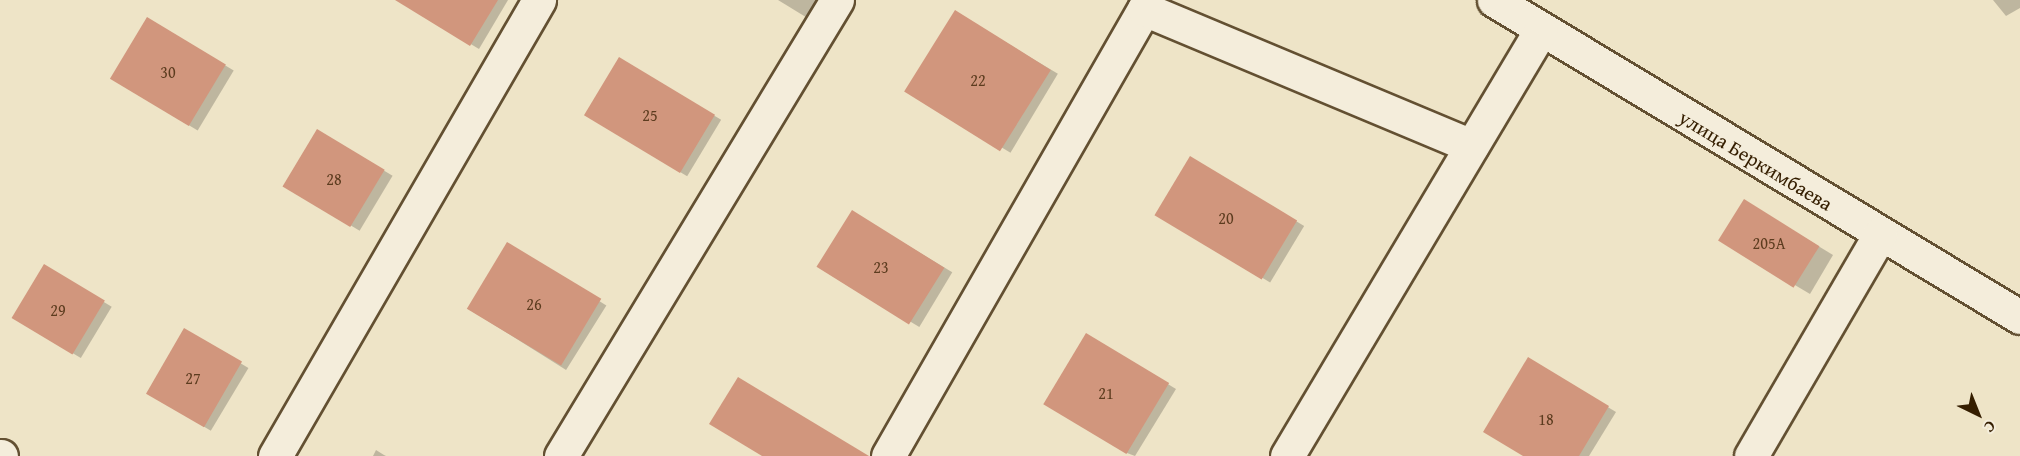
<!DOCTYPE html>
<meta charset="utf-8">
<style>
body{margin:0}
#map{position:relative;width:2020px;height:456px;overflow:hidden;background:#eee4c7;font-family:"Gentium Book Plus",serif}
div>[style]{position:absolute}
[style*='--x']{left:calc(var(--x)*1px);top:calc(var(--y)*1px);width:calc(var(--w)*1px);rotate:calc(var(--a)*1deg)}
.shadow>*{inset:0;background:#0003;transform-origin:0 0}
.building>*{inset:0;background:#d1967d;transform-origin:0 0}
.roads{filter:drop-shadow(2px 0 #635032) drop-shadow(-2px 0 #635032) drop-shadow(0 2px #635032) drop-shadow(0 -2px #635032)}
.street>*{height:33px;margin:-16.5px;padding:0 16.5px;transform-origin:16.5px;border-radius:16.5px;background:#f4eddb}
.secondary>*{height:33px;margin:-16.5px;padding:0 16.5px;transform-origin:16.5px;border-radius:16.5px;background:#f4eddb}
span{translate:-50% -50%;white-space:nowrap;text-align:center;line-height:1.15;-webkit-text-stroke:5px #f4eddb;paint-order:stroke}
.number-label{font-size:16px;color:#5c3c1f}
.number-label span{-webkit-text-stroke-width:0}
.street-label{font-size:20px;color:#351e00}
.north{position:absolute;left:1948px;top:384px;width:60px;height:60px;-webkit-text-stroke:4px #f4eddb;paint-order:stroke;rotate:137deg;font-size:16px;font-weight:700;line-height:24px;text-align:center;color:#351e00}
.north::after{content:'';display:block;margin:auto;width:21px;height:27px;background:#351e00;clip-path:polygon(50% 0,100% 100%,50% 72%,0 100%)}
</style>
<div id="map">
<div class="shadow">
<div style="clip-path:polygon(397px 0,508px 0,479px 49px)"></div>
<div style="clip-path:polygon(778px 0,821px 0,809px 19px)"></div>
<div style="clip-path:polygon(1993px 0,2020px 0,2020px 8px,2006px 16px)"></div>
<div style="left:955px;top:12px;width:120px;height:92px;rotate:31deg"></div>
<div style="left:148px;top:19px;width:100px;height:70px;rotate:31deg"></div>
<div style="left:620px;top:59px;width:118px;height:66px;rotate:31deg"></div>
<div style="left:318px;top:131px;width:87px;height:64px;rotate:31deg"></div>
<div style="left:1191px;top:158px;width:132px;height:66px;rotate:31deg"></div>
<div style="clip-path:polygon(1759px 210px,1833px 255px,1810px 294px,1721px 241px)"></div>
<div style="left:852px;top:212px;width:117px;height:64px;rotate:31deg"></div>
<div style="left:508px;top:244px;width:116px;height:76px;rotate:32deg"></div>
<div style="left:44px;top:266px;width:79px;height:60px;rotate:31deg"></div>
<div style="left:185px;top:330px;width:74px;height:73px;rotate:31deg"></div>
<div style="clip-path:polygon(1087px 335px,1176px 389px,1135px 456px,1127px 453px)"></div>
<div style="clip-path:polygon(1528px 359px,1616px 412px,1589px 456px,1525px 456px)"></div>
<div style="clip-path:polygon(376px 450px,384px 455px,386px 456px,373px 456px)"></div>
</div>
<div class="building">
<div style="clip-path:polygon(395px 0,498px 0,470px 46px)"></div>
<div style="left:955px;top:10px;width:113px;height:96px;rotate:32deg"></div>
<div style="left:147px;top:17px;width:92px;height:72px;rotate:31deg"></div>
<div style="left:619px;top:57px;width:112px;height:68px;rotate:31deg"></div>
<div style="left:317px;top:129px;width:79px;height:67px;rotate:31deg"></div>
<div style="left:1190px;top:156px;width:125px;height:69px;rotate:31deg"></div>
<div style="left:1744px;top:199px;width:89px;height:49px;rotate:32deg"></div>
<div style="left:852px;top:210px;width:109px;height:67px;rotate:32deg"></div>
<div style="left:507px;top:242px;width:110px;height:78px;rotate:31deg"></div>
<div style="left:44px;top:264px;width:71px;height:63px;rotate:31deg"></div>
<div style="left:184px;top:328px;width:67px;height:76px;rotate:30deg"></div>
<div style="left:1086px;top:333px;width:97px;height:83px;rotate:31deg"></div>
<div style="clip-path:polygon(1528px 357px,1609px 406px,1579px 456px,1523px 456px,1483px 432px)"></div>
<div style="clip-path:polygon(738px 377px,869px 456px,762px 456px,709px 424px)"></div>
</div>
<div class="roads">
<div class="street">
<div style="--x:1494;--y:0;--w:614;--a:31.08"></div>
<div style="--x:275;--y:456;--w:527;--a:-59.93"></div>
<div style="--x:561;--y:456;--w:533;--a:-58.82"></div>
<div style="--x:888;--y:456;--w:515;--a:-60.2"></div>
<div style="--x:1144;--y:9;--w:355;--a:22.7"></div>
<div style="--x:1287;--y:456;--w:495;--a:-59.2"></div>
<div style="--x:1751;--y:456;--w:257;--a:-59.8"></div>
</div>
<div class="secondary">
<div style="--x:0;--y:456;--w:1;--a:0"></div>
</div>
</div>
<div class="number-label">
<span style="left:168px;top:72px">30</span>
<span style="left:978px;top:80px">22</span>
<span style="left:650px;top:115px">25</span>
<span style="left:334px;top:179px">28</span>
<span style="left:1226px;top:218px">20</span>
<span style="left:1769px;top:243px">205А</span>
<span style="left:881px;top:267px">23</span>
<span style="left:534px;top:304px">26</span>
<span style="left:58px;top:310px">29</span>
<span style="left:193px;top:378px">27</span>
<span style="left:1106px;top:393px">21</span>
<span style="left:1546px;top:419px">18</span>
</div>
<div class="street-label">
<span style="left:1756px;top:160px;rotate:31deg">улица Беркимбаева</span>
</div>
<div class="north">С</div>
</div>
